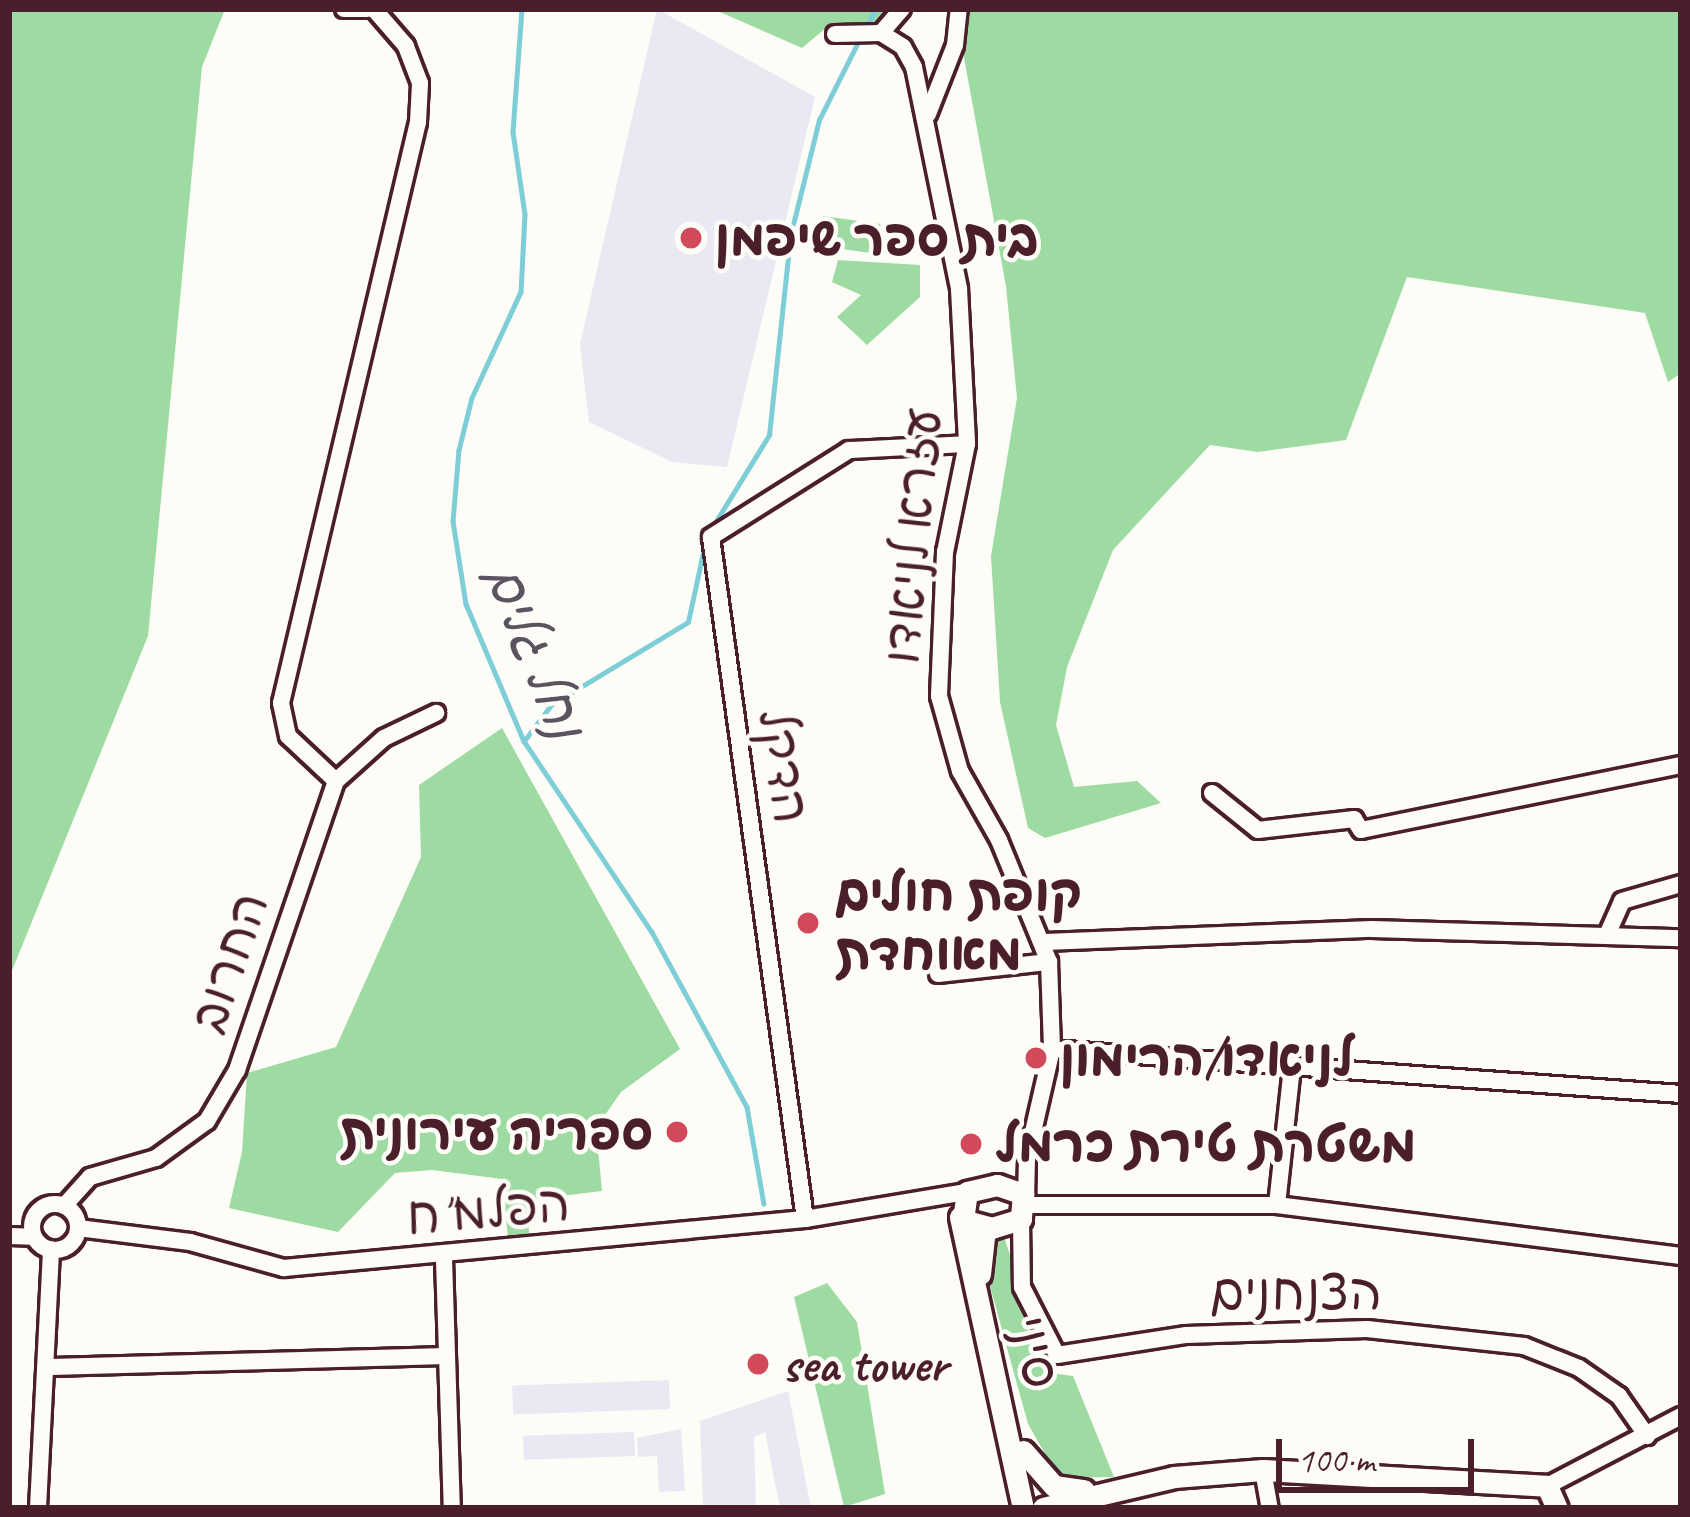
<!DOCTYPE html>
<meta charset="utf-8">
<style>
body{margin:0}
#map{position:relative;width:1690px;height:1517px;overflow:hidden;background:#fdfcf7;font-family:Caveat,"Playpen Sans Hebrew",sans-serif}
div>[style]{position:absolute}
[style*='--x']{left:calc(var(--x)*1px);top:calc(var(--y)*1px);width:calc(var(--w)*1px);rotate:calc(var(--a)*1deg)}
.built>*{inset:0;background:#eae8f3;transform-origin:0 0}
.green>*{inset:0;background:#9ddba3;transform-origin:0 0}
.stream>*{height:4.5px;margin:-2.25px;padding:0 2.25px;transform-origin:2.25px;border-radius:2.25px;background:#7dced7}
.roads{filter:drop-shadow(3px 0 #4a1f2b) drop-shadow(-3px 0 #4a1f2b) drop-shadow(0 3px #4a1f2b) drop-shadow(0 -3px #4a1f2b)}
.minor>*{height:16px;margin:-8px;padding:0 8px;transform-origin:8px;border-radius:8px;background:#fdfcf7}
.minor>.ring{margin:-8px;padding:0;box-sizing:content-box;background:none;border:16px solid #fdfcf7;border-radius:50%}
.tertiary>*{height:21px;margin:-10.5px;padding:0 10.5px;transform-origin:10.5px;border-radius:10.5px;background:#fdfcf7}
.dots>*{width:33px;height:33px;translate:-50% -50%;box-sizing:border-box;border:6px solid #fdfcf7;border-radius:50%}
span{translate:-50% -50%;white-space:nowrap;text-align:center;line-height:1.15;-webkit-text-stroke:9px #fdfcf7;paint-order:stroke}
.poi-label{font-size:51px;color:#4a1f2b;font-weight:700}
.left{translate:0 -50%;text-align:left}
.right{translate:-100% -50%;text-align:right}
.street-label{font-size:51px;color:#4a1f2b}
.water-label{font-size:54px;color:#59545f;font-style:italic}
.frame{position:absolute;inset:0;border:12px solid #4a1f2b;pointer-events:none}
.scale{position:absolute;left:1276px;top:1439px;width:198px;height:54px;box-sizing:border-box;border:6px solid #4a1f2b;border-top:0;padding-left:15px;font-size:36px;line-height:42px;white-space:nowrap;color:#4a1f2b;-webkit-text-stroke:9px #fdfcf7;paint-order:stroke}
</style>
<div id="map">
<div class="built">
<div style="clip-path:polygon(657px 9px,815px 97px,727px 467px,672px 462px,589px 422px,580px 344px)"></div>
<div style="left:669px;top:1380px;width:29px;height:157px;rotate:88deg"></div>
<div style="clip-path:polygon(788px 1391px,811px 1508px,780px 1508px,765px 1432px,754px 1437px,756px 1508px,703px 1508px,700px 1421px)"></div>
<div style="clip-path:polygon(681px 1429px,685px 1491px,659px 1492px,657px 1456px,638px 1457px,637px 1438px)"></div>
<div style="left:634px;top:1432px;width:24px;height:111px;rotate:88deg"></div>
</div>
<div class="green">
<div style="clip-path:polygon(9px 9px,225px 9px,202px 67px,148px 636px,9px 978px)"></div>
<div style="clip-path:polygon(713px 9px,897px 9px,877px 22px,826px 28px,802px 48px)"></div>
<div style="clip-path:polygon(955px 9px,1681px 9px,1681px 373px,1668px 382px,1645px 313px,1407px 277px,1346px 440px,1258px 452px,1210px 445px,1113px 550px,1067px 667px,1056px 725px,1074px 787px,1137px 781px,1161px 803px,1045px 838px,1028px 828px,1000px 702px,991px 556px,1017px 398px,1006px 286px)"></div>
<div style="left:823px;top:216px;width:58px;height:30px;rotate:8deg"></div>
<div style="clip-path:polygon(838px 260px,920px 265px,920px 297px,867px 345px,837px 317px,861px 295px,832px 282px)"></div>
<div style="clip-path:polygon(502px 728px,680px 1049px,621px 1092px,596px 1128px,602px 1191px,528px 1200px,529px 1236px,508px 1238px,502px 1179px,432px 1170px,395px 1173px,338px 1232px,229px 1208px,242px 1152px,247px 1073px,336px 1047px,421px 857px,419px 785px)"></div>
<div style="clip-path:polygon(1004px 1237px,1050px 1373px,1073px 1376px,1114px 1477px,1059px 1478px,1028px 1424px,985px 1268px,988px 1243px)"></div>
<div style="clip-path:polygon(827px 1283px,857px 1322px,885px 1494px,844px 1507px,794px 1297px)"></div>
</div>
<div class="stream">
<div style="--x:522;--y:9;--w:123;--a:94.2"></div>
<div style="--x:513;--y:132;--w:83;--a:81.7"></div>
<div style="--x:525;--y:214;--w:78;--a:92.9"></div>
<div style="--x:521;--y:292;--w:117;--a:114.8"></div>
<div style="--x:472;--y:398;--w:54;--a:104"></div>
<div style="--x:459;--y:450;--w:71;--a:94.8"></div>
<div style="--x:453;--y:521;--w:84;--a:81.1"></div>
<div style="--x:466;--y:604;--w:149;--a:67.1"></div>
<div style="--x:524;--y:741;--w:230;--a:56.2"></div>
<div style="--x:652;--y:932;--w:199;--a:61.5"></div>
<div style="--x:747;--y:1107;--w:98;--a:80.1"></div>
<div style="--x:864;--y:30;--w:24;--a:-60"></div>
<div style="--x:710;--y:531;--w:113;--a:-58.4"></div>
<div style="--x:769;--y:435;--w:199;--a:-83.9"></div>
<div style="--x:790;--y:237;--w:121;--a:-76.1"></div>
<div style="--x:819;--y:120;--w:89;--a:-63.4"></div>
<div style="--x:524;--y:741;--w:45;--a:-53.1"></div>
<div style="--x:551;--y:705;--w:160;--a:-31.2"></div>
<div style="--x:688;--y:622;--w:76;--a:-77.8"></div>
</div>
<div class="roads">
<div class="minor">
<div style="--x:344;--y:9;--w:23;--a:0"></div>
<div style="--x:881;--y:33;--w:32;--a:-49"></div>
<div style="--x:835;--y:34;--w:46;--a:-1.2"></div>
<div style="--x:881;--y:33;--w:26;--a:32"></div>
<div style="--x:903;--y:47;--w:23;--a:61"></div>
<div style="--x:914;--y:67;--w:227;--a:78.5"></div>
<div style="--x:959;--y:289;--w:155;--a:87"></div>
<div style="--x:967;--y:444;--w:110;--a:101.5"></div>
<div style="--x:945;--y:552;--w:144;--a:92.4"></div>
<div style="--x:939;--y:696;--w:78;--a:74.4"></div>
<div style="--x:960;--y:771;--w:79;--a:60.5"></div>
<div style="--x:999;--y:840;--w:132;--a:67.7"></div>
<div style="--x:1049;--y:962;--w:87;--a:88"></div>
<div style="--x:1052;--y:1049;--w:112;--a:102.9"></div>
<div style="--x:1027;--y:1158;--w:41;--a:91.4"></div>
<div style="--x:928;--y:114;--w:74;--a:-68.6"></div>
<div style="--x:955;--y:45;--w:36;--a:-84"></div>
<div style="--x:336;--y:781;--w:66;--a:-136.8"></div>
<div style="--x:288;--y:736;--w:34;--a:-102"></div>
<div style="--x:281;--y:703;--w:597;--a:-76.73"></div>
<div style="--x:418;--y:122;--w:39;--a:-87"></div>
<div style="--x:420;--y:83;--w:40;--a:-111"></div>
<div style="--x:406;--y:46;--w:49;--a:-130.9"></div>
<div style="--x:1212;--y:793;--w:59;--a:38.8"></div>
<div style="--x:1258;--y:830;--w:97;--a:-6.5"></div>
<div style="--x:1354;--y:819;--w:13;--a:58"></div>
<div style="--x:1361;--y:830;--w:327;--a:-11.5"></div>
<div style="--x:1607;--y:935;--w:37;--a:-66"></div>
<div style="--x:1622;--y:901;--w:61;--a:-16.1"></div>
<div style="--x:1045;--y:942;--w:327;--a:-2.3"></div>
<div style="--x:1372;--y:929;--w:309;--a:1.7"></div>
<div style="--x:938;--y:974;--w:112;--a:-6.2"></div>
<div style="--x:1052;--y:1049;--w:631;--a:4.09"></div>
<div class="ring" style="left:32px;top:1204px;width:30px;height:30px"></div>
<div style="--x:1027;--y:1205;--w:250;--a:0"></div>
<div style="--x:1277;--y:1205;--w:407;--a:7.2"></div>
<div style="--x:1277;--y:1205;--w:140;--a:-83.8"></div>
<div style="--x:64;--y:1206;--w:39;--a:-48"></div>
<div style="--x:90;--y:1177;--w:69;--a:-16.1"></div>
<div style="--x:156;--y:1158;--w:63;--a:-36"></div>
<div style="--x:207;--y:1121;--w:59;--a:-59.5"></div>
<div style="--x:237;--y:1070;--w:305;--a:-71.1"></div>
<div style="--x:336;--y:781;--w:64;--a:-41.9"></div>
<div style="--x:384;--y:738;--w:58;--a:-25.7"></div>
<div style="--x:805;--y:1219;--w:688;--a:-97.85"></div>
<div style="--x:711;--y:537;--w:163;--a:-32.2"></div>
<div style="--x:849;--y:450;--w:118;--a:-2.9"></div>
<div style="--x:1021;--y:1219;--w:68;--a:89.2"></div>
<div style="--x:1022;--y:1287;--w:76;--a:62.8"></div>
<div style="--x:1057;--y:1355;--w:131;--a:-8.8"></div>
<div style="--x:1186;--y:1335;--w:181;--a:-1.9"></div>
<div style="--x:1367;--y:1329;--w:158;--a:6.2"></div>
<div style="--x:1524;--y:1346;--w:59;--a:21.8"></div>
<div style="--x:1579;--y:1368;--w:49;--a:35"></div>
<div style="--x:1619;--y:1396;--w:49;--a:55"></div>
<div style="--x:78;--y:1228;--w:113;--a:7.1"></div>
<div style="--x:190;--y:1242;--w:98;--a:15.5"></div>
<div style="--x:284;--y:1268;--w:523;--a:-5.37"></div>
<div style="--x:805;--y:1219;--w:164;--a:-9.5"></div>
<div style="--x:9;--y:1236;--w:24;--a:2"></div>
<div style="--x:444;--y:1259;--w:249;--a:88.2"></div>
<div style="--x:50;--y:1367;--w:397;--a:-1.6"></div>
<div style="--x:1263;--y:1470;--w:39;--a:80"></div>
<div style="--x:1547;--y:1486;--w:151;--a:-27.6"></div>
<div style="--x:38;--y:1508;--w:259;--a:-87.1"></div>
</div>
<div class="tertiary">
<div style="--x:997;--y:1185;--w:28;--a:19"></div>
<div style="--x:1023;--y:1194;--w:25;--a:95"></div>
<div style="--x:1021;--y:1219;--w:30;--a:163"></div>
<div style="--x:992;--y:1228;--w:30;--a:-165"></div>
<div style="--x:963;--y:1220;--w:28;--a:-82"></div>
<div style="--x:967;--y:1192;--w:31;--a:-13"></div>
<div style="--x:960;--y:1217;--w:298;--a:77.8"></div>
<div style="--x:980;--y:1274;--w:46;--a:-83.8"></div>
<div style="--x:1023;--y:1451;--w:47;--a:48.5"></div>
<div style="--x:1054;--y:1486;--w:30;--a:8"></div>
<div style="--x:1043;--y:1508;--w:135;--a:-13.3"></div>
<div style="--x:1174;--y:1477;--w:89;--a:-4.5"></div>
<div style="--x:1263;--y:1470;--w:284;--a:3.2"></div>
<div style="--x:1547;--y:1486;--w:24;--a:66"></div>
</div>
</div>
<div class="dots">
<div style="left:691px;top:238px;background:#d1495b"></div>
<div style="left:808px;top:923px;background:#d1495b"></div>
<div style="left:1036px;top:1058px;background:#d1495b"></div>
<div style="left:677px;top:1132px;background:#d1495b"></div>
<div style="left:971px;top:1144px;background:#d1495b"></div>
<div style="left:758px;top:1364px;background:#d1495b"></div>
</div>
<div class="poi-label">
<span class="left" style="left:715px;top:238px">בית ספר שיפמן</span>
<span class="left" style="left:835px;top:923px">קופת חולים<br>מאוחדת</span>
<span class="left" style="left:1060px;top:1058px">לניאדו/הרימון</span>
<span class="right" style="left:653px;top:1132px">ספריה עירונית</span>
<span class="left" style="left:995px;top:1144px">משטרת טירת כרמל</span>
<span class="left" style="left:782px;top:1364px">sea tower</span>
</div>
<div class="street-label">
<span style="left:912px;top:536px;rotate:-85deg">עזרא לניאדו</span>
<span style="left:784px;top:766px;rotate:82deg">הדקל</span>
<span style="left:229px;top:962px;rotate:-71deg">החרוב</span>
<span style="left:488px;top:1210px;rotate:-5deg">הפלמ"ח</span>
<span style="left:1296px;top:1292px">הצנחנים</span>
<span style="left:1035px;top:1352px;rotate:77deg">סיני</span>
</div>
<div class="water-label">
<span style="left:535px;top:651px;rotate:68deg">נחל גלים</span>
</div>
<div class="frame"></div>
<div class="scale">100 m</div>
</div>
